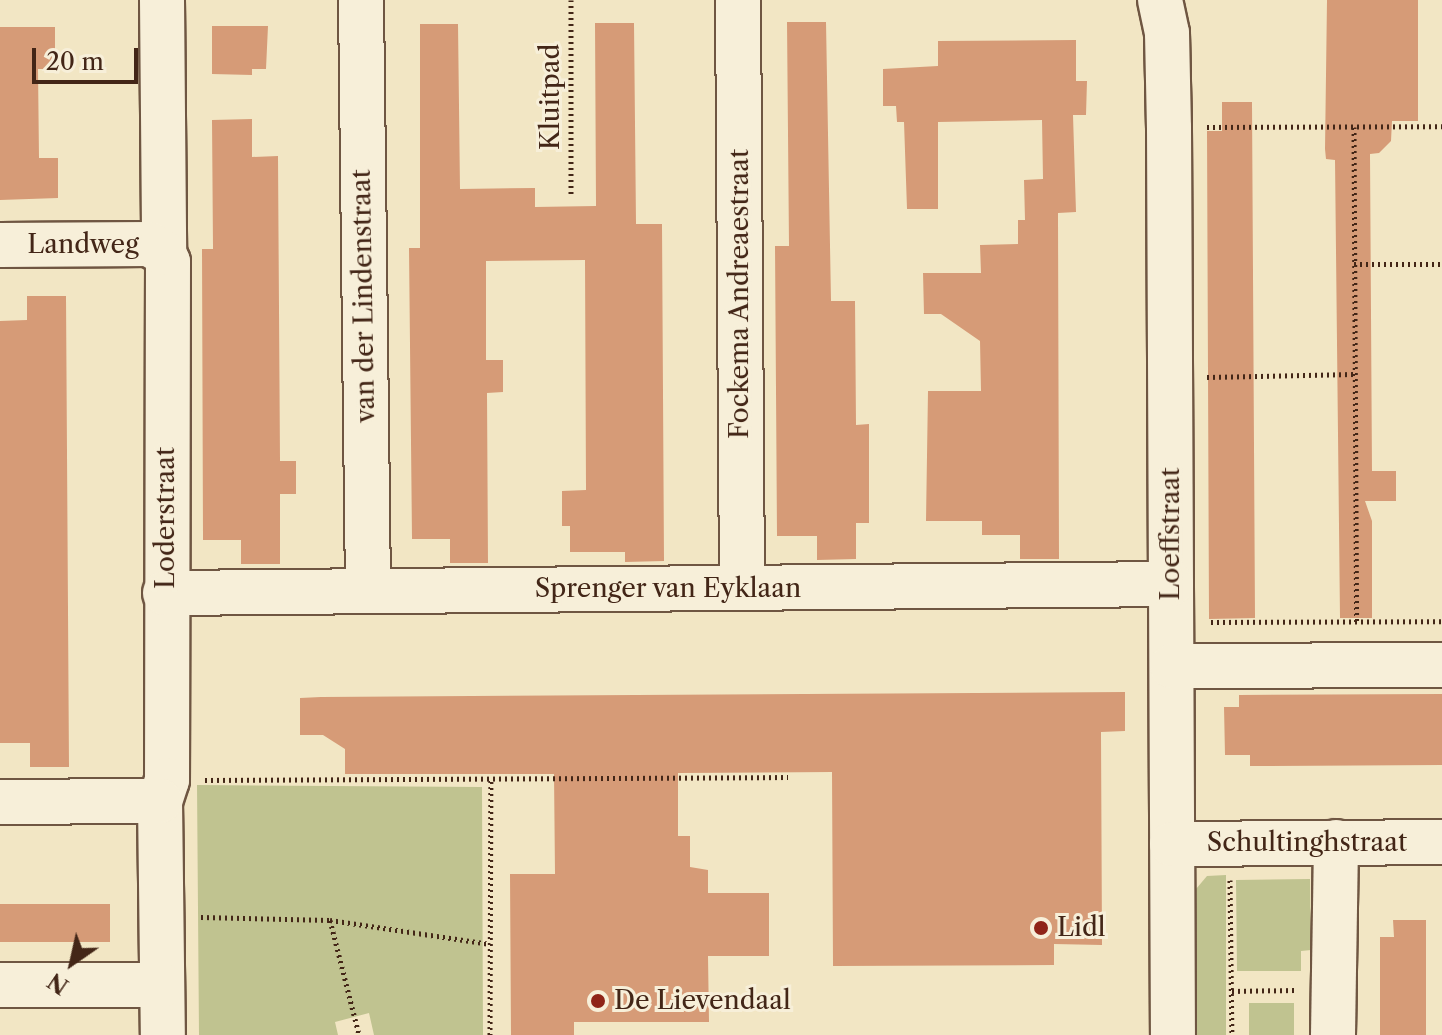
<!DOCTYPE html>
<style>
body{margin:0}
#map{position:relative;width:1442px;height:1035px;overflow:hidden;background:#f2e6c4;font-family:"Libre Caslon Text",serif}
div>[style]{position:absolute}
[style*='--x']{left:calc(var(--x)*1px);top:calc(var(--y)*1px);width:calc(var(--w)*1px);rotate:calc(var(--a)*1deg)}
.green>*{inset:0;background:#c0c390;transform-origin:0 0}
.building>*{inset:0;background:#d69b77;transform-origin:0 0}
.path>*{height:5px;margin-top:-2.5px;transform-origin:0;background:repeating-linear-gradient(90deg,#432617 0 2px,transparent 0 6px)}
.roads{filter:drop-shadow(2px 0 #6f5642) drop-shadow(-2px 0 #6f5642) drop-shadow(0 2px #6f5642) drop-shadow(0 -2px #6f5642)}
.minor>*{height:44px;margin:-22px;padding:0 22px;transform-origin:22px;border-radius:22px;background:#f7efd9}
.dots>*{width:22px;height:22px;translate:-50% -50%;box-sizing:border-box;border:4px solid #f7efd9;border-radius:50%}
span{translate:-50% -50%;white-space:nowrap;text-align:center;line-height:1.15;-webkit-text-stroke:6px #f7efd9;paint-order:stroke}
.street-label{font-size:26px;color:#432617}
.poi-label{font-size:26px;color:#432617}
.left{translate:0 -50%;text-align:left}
.north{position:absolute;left:32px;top:923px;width:80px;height:80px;-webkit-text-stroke:6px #f7efd9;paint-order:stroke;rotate:214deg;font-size:22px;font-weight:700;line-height:32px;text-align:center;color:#432617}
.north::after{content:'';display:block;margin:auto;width:28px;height:36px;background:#432617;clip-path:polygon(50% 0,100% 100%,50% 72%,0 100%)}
.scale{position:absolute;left:32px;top:48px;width:106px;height:36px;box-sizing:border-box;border:4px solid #432617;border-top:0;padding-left:10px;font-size:24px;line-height:28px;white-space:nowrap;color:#432617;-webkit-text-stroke:6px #f7efd9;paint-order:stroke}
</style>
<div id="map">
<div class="green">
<div style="clip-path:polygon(197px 785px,482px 787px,483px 1035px,374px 1035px,369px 1013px,335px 1022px,338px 1035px,199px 1035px)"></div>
<div style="clip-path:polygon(1226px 875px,1226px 1035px,1194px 1035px,1192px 905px,1196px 889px,1207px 876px)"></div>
<div style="clip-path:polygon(1310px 879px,1311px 950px,1301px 951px,1301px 971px,1237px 971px,1236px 880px)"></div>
<div style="left:1249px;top:1003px;width:45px;height:32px"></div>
</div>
<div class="building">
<div style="clip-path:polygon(1327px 0,1418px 0,1418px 121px,1392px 121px,1391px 141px,1379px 153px,1370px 154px,1372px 471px,1396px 471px,1396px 501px,1365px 501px,1372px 521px,1372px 618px,1340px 618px,1335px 160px,1326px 159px,1325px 149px)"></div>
<div style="clip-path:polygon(787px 22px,826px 22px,831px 301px,855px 301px,856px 425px,869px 424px,869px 523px,856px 523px,856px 559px,817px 560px,817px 536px,777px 536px,775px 246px,789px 246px)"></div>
<div style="clip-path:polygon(595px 23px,634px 23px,636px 224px,662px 224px,664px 561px,625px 562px,625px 552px,570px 552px,570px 526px,562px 526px,562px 491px,586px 490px,585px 260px,486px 261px,486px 360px,503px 360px,503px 392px,487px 393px,488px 563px,450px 563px,450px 539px,412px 539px,409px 248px,420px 248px,420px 24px,458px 24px,460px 189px,535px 188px,535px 207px,596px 206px)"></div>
<div style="clip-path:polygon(212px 26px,268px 26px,266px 69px,252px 69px,252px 75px,212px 74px)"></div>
<div style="clip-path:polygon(0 27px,55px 27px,55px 69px,38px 69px,39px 158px,58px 158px,58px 198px,0 200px)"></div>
<div style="clip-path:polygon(1076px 40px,1076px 81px,1087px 81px,1086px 115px,1073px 115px,1076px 212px,1058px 213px,1059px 559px,1020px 559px,1020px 535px,982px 535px,982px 521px,926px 521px,928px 391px,981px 391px,980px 341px,941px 314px,924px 314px,923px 273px,981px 273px,980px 245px,1018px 244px,1018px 220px,1025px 220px,1024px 180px,1043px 179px,1042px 120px,938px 122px,938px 209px,907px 209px,904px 122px,897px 122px,896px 106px,883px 106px,883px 69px,938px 66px,938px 41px)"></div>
<div style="clip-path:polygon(1222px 102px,1252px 102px,1255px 618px,1209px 619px,1207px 131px,1222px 131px)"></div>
<div style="clip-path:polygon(252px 119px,252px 157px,278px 156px,280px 461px,296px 461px,296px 494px,280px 494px,280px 564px,241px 564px,241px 540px,203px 540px,202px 249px,213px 249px,212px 120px)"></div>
<div style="clip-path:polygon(27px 296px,66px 296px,69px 767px,30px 767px,30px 743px,0 743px,0 321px,27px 320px)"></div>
<div style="clip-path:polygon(1125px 692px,1125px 731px,1101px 732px,1102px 945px,1054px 944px,1054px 965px,833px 966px,832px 772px,678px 773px,678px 836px,690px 836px,690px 867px,708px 870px,708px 893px,769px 893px,769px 956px,708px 956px,709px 1022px,574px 1022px,574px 1035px,511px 1035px,510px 874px,555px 874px,554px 774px,345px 774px,345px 749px,323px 735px,300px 735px,300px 698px,321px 697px)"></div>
<div style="clip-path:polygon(1442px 694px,1442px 765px,1250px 766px,1250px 755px,1225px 755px,1224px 707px,1239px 707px,1239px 695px)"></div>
<div style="left:110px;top:904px;width:38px;height:110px;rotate:90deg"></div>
<div style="clip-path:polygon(1393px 920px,1426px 920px,1426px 1035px,1380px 1035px,1380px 937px,1394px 937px)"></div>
</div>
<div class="path">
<div style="--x:571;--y:0;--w:194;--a:90"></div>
<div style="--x:1207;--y:127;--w:235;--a:-0.2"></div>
<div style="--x:1354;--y:127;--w:495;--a:89.7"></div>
<div style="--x:1354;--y:264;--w:88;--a:0"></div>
<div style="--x:1207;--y:377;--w:147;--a:-1.2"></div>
<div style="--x:1211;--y:622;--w:231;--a:-0.2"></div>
<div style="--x:205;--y:780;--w:583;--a:-0.29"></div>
<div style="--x:1230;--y:880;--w:155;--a:89.3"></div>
<div style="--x:201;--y:917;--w:129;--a:1.3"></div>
<div style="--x:330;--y:920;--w:162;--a:8.5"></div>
<div style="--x:330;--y:920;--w:119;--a:75.8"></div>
<div style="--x:1232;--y:991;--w:63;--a:-0.9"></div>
<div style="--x:490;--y:1035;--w:257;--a:-89.8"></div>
</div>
<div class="roads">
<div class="minor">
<div style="--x:162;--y:0;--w:253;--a:89.5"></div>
<div style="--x:164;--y:253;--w:10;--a:66"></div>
<div style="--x:168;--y:262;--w:518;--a:90.11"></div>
<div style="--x:167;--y:780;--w:22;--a:108"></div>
<div style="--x:160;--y:801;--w:234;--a:89.3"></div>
<div style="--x:361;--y:0;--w:591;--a:89.32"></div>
<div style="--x:738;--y:0;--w:588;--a:89.61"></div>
<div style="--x:1160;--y:0;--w:34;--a:78"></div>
<div style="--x:1167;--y:33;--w:95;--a:88.8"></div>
<div style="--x:1169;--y:128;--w:907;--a:89.75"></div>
<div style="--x:0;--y:245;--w:149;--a:-0.4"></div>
<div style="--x:149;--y:244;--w:17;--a:31"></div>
<div style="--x:165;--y:593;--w:1006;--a:-0.51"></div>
<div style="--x:1172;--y:666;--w:270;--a:-0.2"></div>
<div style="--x:0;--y:802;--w:160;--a:-0.4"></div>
<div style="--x:1172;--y:844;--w:270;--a:-0.4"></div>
<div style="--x:0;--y:985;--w:162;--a:0"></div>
<div style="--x:1333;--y:1035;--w:193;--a:-89.1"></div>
</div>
</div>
<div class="dots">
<div style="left:1041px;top:928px;background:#8f2418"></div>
<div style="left:598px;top:1001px;background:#8f2418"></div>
</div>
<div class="street-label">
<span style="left:551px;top:97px;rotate:-90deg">Kluitpad</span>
<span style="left:83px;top:245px">Landweg</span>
<span style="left:740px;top:294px;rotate:-90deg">Fockema Andreaestraat</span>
<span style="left:364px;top:296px;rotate:-91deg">van der Lindenstraat</span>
<span style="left:166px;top:518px;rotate:-90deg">Loderstraat</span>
<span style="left:1171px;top:534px;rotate:-90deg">Loeffstraat</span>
<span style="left:668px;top:589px">Sprenger van Eyklaan</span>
<span style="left:1307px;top:843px">Schultinghstraat</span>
</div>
<div class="poi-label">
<span class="left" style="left:1057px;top:928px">Lidl</span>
<span class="left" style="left:614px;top:1001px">De Lievendaal</span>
</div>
<div class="north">N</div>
<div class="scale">20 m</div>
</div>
